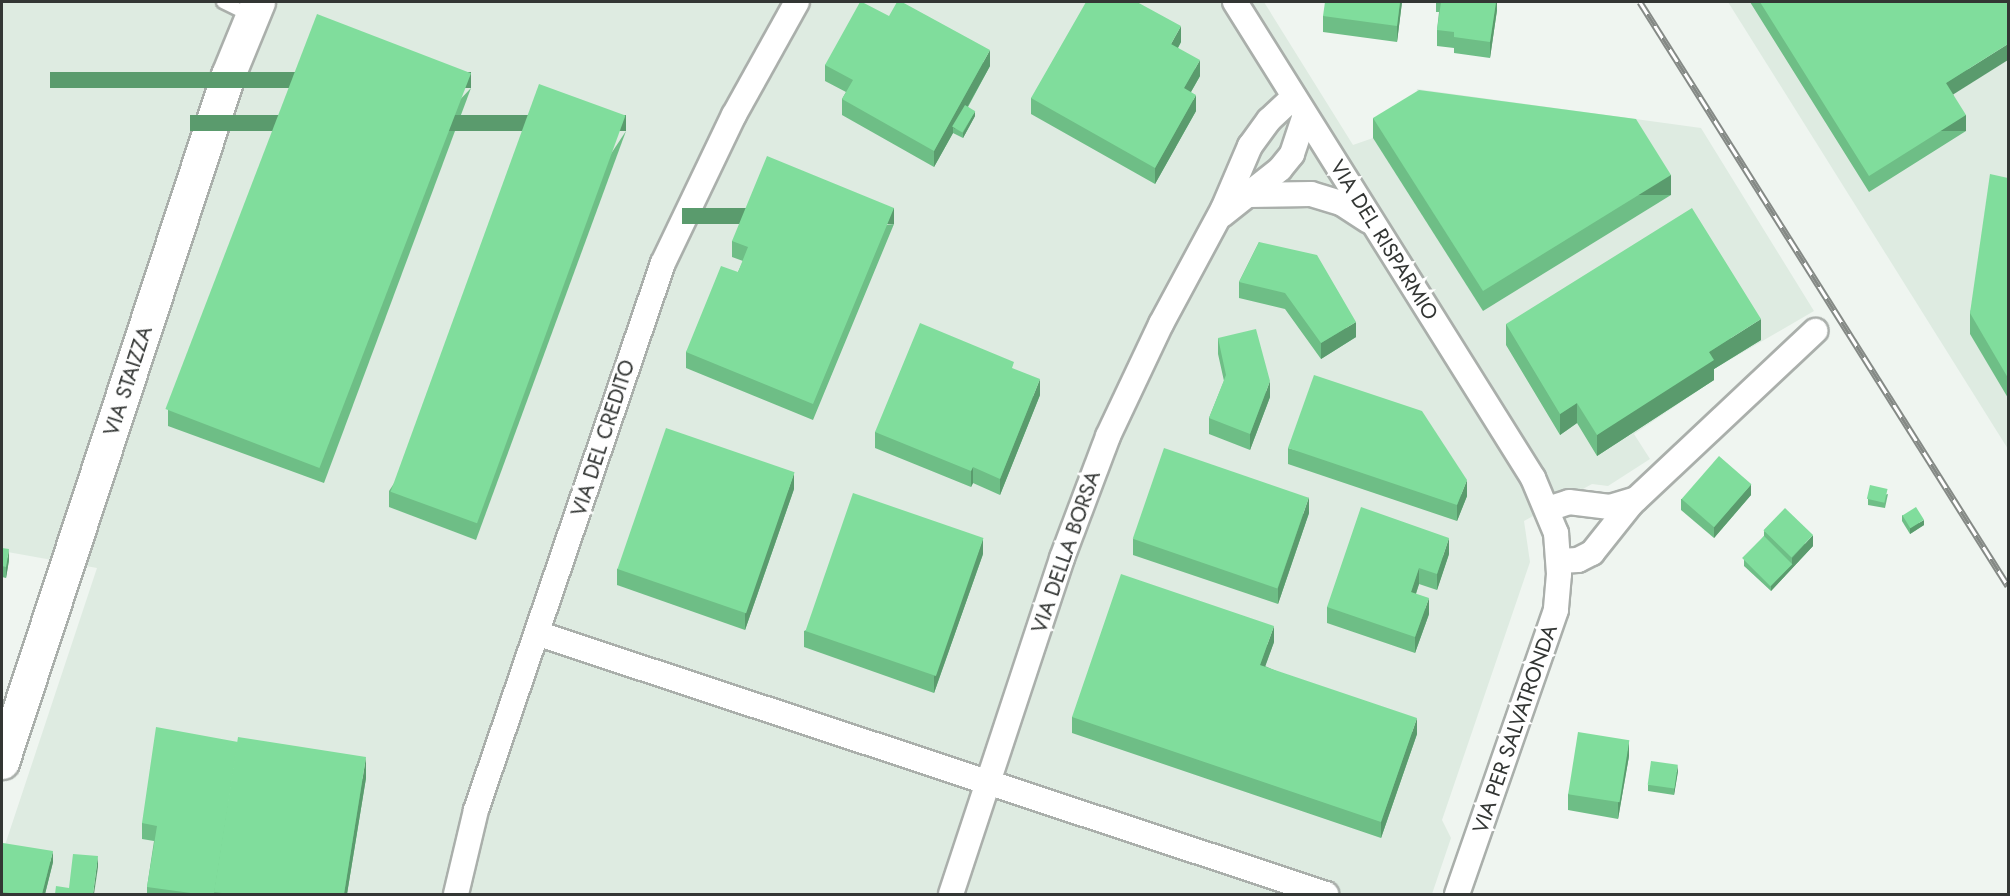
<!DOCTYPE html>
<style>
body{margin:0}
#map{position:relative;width:2010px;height:896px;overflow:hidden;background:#eff5f0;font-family:Jost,sans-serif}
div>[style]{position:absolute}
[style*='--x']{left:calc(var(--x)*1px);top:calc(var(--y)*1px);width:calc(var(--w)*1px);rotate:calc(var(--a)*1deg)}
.built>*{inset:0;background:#deebe1}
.roads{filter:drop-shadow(2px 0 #aaafab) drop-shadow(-2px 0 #aaafab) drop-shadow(0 2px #aaafab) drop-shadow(0 -2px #aaafab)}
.lane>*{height:12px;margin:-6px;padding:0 6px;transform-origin:6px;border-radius:6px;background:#fff}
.street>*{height:24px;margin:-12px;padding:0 12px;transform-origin:12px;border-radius:12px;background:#fff}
.secondary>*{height:33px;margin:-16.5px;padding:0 16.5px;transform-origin:16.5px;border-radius:16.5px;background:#fff}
.rail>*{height:7px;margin-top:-3.5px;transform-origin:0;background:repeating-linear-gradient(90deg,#fff 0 14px,#858a86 0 28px);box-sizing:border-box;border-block:2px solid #858a86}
.wall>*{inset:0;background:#6ebe86}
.shaded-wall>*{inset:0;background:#5a9b6d;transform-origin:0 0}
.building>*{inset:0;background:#80dd9c;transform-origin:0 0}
span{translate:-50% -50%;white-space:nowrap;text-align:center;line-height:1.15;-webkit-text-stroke:6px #fff;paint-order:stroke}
.street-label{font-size:21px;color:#333634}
.frame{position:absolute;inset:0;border:3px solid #333634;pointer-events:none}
</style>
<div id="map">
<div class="built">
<div style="clip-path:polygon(2px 2px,1264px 2px,1353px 145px,1373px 138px,1414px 113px,1417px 89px,1701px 128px,1814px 311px,1709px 372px,1714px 380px,1634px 434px,1650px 459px,1608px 486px,1592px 484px,1524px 521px,1530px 562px,1442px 820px,1451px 838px,1432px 894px,4px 894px,5px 845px,97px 568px,2px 551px)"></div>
<div style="clip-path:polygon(1728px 2px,2008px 2px,2008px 449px)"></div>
</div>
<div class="roads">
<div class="lane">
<div style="--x:223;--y:2;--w:30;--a:26"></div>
</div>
<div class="street">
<div style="--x:1235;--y:2;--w:562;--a:57.95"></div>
<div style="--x:1533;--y:478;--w:60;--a:67.3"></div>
<div style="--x:1556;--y:533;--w:41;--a:85.8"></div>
<div style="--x:1559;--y:574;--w:36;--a:95"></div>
<div style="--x:1556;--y:610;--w:301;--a:109.2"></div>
<div style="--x:1249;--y:195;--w:62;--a:-0.9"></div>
<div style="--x:1311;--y:194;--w:31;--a:17"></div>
<div style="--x:1341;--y:203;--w:33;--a:33"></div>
<div style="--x:1222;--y:215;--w:74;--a:-38.4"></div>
<div style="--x:1280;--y:169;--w:19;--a:-51"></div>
<div style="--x:1292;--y:154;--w:41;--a:-71.6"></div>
<div style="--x:1548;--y:509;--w:22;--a:-18"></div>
<div style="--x:1569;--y:502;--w:41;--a:7"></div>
<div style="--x:1610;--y:507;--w:27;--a:-17"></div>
<div style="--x:1559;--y:561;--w:19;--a:-3"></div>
<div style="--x:1578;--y:560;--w:16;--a:-27"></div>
<div style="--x:1592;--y:553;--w:63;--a:-51.5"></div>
<div style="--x:1631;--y:504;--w:253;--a:-43.2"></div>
<div style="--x:539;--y:634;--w:829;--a:18.28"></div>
<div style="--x:456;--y:894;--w:86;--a:-76.6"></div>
<div style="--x:476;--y:810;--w:578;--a:-71.13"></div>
<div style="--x:663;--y:263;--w:164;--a:-64.4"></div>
<div style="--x:734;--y:115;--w:129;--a:-60.9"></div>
<div style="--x:951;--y:894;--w:354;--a:-71.7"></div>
<div style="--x:1062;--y:558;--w:130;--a:-69.3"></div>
<div style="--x:1108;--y:436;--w:124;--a:-64.7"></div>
<div style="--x:1161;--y:324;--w:131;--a:-61.7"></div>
<div style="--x:1223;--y:209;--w:69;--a:-66.8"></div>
<div style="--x:1250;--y:146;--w:32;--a:-54"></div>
<div style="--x:1269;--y:120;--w:34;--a:-43"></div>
</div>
<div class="secondary">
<div style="--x:2;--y:762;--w:723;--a:-71.79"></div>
<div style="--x:228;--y:75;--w:79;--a:-67.7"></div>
</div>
</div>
<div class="rail">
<div style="--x:1640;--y:2;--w:690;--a:57.78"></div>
</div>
<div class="wall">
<div style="clip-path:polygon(1402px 2px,1397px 42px,1323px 32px,1323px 16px)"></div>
<div style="clip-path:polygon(1436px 2px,1497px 2px,1497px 10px,1490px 58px,1454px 53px,1454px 48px,1437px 46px,1437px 30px,1439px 12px,1436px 12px)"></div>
<div style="clip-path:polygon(1750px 2px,2008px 2px,1953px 94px,1966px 131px,1869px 192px)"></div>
<div style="clip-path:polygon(889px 16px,990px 66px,968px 107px,975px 116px,963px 138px,953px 133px,934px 167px,842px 115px,842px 99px,846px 92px,825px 81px,825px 65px)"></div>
<div style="clip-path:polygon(1181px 42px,1178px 48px,1200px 76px,1191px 92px,1196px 111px,1155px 184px,1031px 114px,1031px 98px)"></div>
<div style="clip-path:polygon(471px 88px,324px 483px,168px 426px,168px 410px)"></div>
<div style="clip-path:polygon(1373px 118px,1671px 195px,1483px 311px,1373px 138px)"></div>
<div style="clip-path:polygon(626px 131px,476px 540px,389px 507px,389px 491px)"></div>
<div style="clip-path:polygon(2008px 178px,2008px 398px,1970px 334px,1970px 313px)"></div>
<div style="clip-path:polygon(894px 224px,813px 420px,686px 368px,686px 352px,738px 272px,743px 261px,732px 257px,732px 241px)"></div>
<div style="clip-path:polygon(1259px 242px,1356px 337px,1321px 359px,1285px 309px,1239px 298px,1239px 282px)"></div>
<div style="clip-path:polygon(1506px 324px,1761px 340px,1714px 369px,1714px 380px,1597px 456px,1577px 423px,1560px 435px,1506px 345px)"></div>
<div style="clip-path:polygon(1218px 338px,1270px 397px,1250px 450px,1209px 434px,1209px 418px,1224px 381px,1218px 354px)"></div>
<div style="clip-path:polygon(1040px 395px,1000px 495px,973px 483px,971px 487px,875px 448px,875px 432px)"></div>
<div style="clip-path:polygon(1288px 448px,1467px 496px,1457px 521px,1288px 464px)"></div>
<div style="clip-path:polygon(794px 489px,745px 630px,617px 585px,617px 569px)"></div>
<div style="clip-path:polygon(1888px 494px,1885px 508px,1868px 505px,1868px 499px)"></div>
<div style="clip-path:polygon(1751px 495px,1714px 538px,1681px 510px,1681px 499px)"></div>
<div style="clip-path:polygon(1309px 513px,1278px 604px,1133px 555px,1133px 539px)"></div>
<div style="clip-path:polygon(1902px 515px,1924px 525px,1910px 534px,1902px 521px)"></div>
<div style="clip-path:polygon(1764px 531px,1813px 546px,1771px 591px,1744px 566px,1744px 560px,1764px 536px)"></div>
<div style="clip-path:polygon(2px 548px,9px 560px,6px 578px,2px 577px)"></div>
<div style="clip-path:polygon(983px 554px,934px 693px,804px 647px,804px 631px)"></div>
<div style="clip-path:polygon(1449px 554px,1437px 590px,1419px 584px,1416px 594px,1429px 614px,1415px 653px,1327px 623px,1327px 607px)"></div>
<div style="clip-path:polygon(1274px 642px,1265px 666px,1417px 734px,1381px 838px,1072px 733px,1072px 717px)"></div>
<div style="clip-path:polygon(1629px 756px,1618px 819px,1568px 810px,1568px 794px)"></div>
<div style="clip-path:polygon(1678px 771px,1674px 795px,1648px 791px,1648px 785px)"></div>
<div style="clip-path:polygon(366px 778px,347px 894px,147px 894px,147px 887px,154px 841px,142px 839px,142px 823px)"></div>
<div style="clip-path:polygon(2px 856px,53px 862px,45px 894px,2px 894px)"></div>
</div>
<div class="shaded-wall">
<div style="clip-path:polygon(1400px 2px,1402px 2px,1397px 42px,1397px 26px)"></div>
<div style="clip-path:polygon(1496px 2px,1497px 2px,1497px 10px,1490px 58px,1490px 42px)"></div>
<div style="clip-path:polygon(1181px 26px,1181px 42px,1171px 60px,1171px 44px)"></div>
<div style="clip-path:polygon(2008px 44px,2008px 60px,1946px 99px,1946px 83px)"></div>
<div style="clip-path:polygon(990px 50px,990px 66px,955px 129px,953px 127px,953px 133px,934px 167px,934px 151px)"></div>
<div style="clip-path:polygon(1200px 60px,1200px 76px,1184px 104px,1184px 88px)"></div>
<div style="left:471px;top:72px;width:16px;height:421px;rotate:90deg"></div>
<div style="clip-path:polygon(1196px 95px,1196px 111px,1155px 184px,1155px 168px)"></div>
<div style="clip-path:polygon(975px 111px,975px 116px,963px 138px,963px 133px)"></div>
<div style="left:626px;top:115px;width:16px;height:436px;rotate:90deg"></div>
<div style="left:1966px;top:115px;width:16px;height:115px;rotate:90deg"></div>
<div style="left:1671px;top:175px;width:20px;height:221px;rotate:90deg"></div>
<div style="left:894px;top:208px;width:16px;height:212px;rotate:90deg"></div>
<div style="clip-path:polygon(1761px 319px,1761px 340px,1714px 369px,1714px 380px,1597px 456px,1597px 435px,1709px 352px)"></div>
<div style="clip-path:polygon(1356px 322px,1356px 337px,1321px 359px,1321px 343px)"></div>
<div style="clip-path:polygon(1040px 379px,1040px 395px,1000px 495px,1000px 479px)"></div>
<div style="clip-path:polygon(1270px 381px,1270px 397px,1250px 450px,1250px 434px)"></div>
<div style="clip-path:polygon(1577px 403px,1577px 423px,1560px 435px,1560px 414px)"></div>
<div style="clip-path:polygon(973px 467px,973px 483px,971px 487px,971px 471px)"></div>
<div style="clip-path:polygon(794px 473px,794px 489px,745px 630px,745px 614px)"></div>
<div style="clip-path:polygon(1467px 480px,1467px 496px,1457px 521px,1457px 505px)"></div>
<div style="clip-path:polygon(1751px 484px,1751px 495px,1714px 538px,1714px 527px)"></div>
<div style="clip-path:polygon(1309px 497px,1309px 513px,1278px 604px,1278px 588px)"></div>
<div style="clip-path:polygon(1924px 520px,1924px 525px,1910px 534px,1910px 528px)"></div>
<div style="clip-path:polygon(1813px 535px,1813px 546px,1771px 591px,1771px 586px,1792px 564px,1792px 558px)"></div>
<div style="clip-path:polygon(983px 538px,983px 554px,934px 693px,934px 677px)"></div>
<div style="clip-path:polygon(1449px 538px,1449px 554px,1437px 590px,1437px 574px)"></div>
<div style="clip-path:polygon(9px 549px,9px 560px,6px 578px,6px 567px)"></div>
<div style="clip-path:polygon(1419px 568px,1419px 584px,1411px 608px,1411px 592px)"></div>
<div style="clip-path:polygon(1429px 598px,1429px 614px,1415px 653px,1415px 637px)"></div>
<div style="clip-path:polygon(1274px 626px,1274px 642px,1260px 681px,1260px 665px)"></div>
<div style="clip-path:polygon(1417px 718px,1417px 734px,1381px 838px,1381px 822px)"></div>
<div style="clip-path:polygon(1629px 740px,1629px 756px,1618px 819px,1618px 803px)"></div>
<div style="clip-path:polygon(366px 757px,366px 778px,347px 894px,344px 894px)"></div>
<div style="clip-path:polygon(1678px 765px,1678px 771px,1674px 795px,1674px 789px)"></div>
<div style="clip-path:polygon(53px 851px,53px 862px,45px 894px,42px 894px)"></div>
<div style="clip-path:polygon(98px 856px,98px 867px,94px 894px,93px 894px)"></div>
</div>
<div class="building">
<div style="clip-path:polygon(860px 2px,862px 2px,889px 16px,897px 2px,902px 2px,990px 50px,934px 151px,842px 99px,853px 80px,825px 65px)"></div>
<div style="clip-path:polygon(1086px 2px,1137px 2px,1181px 26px,1171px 44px,1200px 60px,1184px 88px,1196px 95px,1155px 168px,1031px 98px)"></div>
<div style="clip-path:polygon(1325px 2px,1400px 2px,1397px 26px,1323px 16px)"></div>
<div style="clip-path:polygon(1441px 2px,1496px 2px,1490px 42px,1454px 37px,1454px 32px,1437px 30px)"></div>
<div style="clip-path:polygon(1760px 2px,2008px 2px,2008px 44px,1946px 83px,1966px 115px,1869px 176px)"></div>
<div style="left:317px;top:14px;width:165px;height:423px;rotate:21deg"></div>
<div style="left:539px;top:84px;width:92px;height:434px;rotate:20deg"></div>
<div style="clip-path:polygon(1419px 90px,1636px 119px,1671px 175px,1483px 291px,1373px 118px)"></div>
<div style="left:965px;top:105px;width:12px;height:25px;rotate:31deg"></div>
<div style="clip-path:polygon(767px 156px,894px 208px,813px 404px,686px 352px,721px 266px,738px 272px,748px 247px,732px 241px)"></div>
<div style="clip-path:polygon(1990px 174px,2008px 178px,2008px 378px,1970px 313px)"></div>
<div style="clip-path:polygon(1692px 208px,1761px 319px,1709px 352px,1714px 360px,1597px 435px,1577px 403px,1560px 414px,1506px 324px)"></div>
<div style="clip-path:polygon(1259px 242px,1317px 255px,1356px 322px,1321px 343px,1285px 293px,1239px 282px)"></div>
<div style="clip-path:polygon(920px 323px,1014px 362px,1012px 368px,1040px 379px,1000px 479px,973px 467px,971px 471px,875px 432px)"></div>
<div style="clip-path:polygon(1256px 329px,1270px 381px,1250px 434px,1209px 418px,1226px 375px,1218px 338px)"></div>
<div style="clip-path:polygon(1314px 375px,1422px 411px,1467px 480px,1457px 505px,1288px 448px)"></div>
<div style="left:666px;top:428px;width:136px;height:149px;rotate:19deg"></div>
<div style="left:1164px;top:448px;width:153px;height:96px;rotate:19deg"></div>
<div style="left:1719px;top:456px;width:43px;height:57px;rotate:41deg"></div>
<div style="left:1870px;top:485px;width:18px;height:14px;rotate:13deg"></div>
<div style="left:853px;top:493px;width:138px;height:146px;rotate:19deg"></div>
<div style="clip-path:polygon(1361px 507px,1449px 538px,1437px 574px,1419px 568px,1411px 592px,1429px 598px,1415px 637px,1327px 607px)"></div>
<div style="left:1916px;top:507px;width:15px;height:16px;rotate:58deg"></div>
<div style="left:1785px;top:508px;width:39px;height:31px;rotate:44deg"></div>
<div style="left:1764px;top:536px;width:40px;height:31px;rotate:45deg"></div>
<div style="clip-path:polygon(2px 548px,9px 549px,6px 567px,2px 566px)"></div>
<div style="clip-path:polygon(1121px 574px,1274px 626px,1260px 665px,1417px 718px,1381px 822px,1072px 717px)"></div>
<div style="clip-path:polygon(156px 727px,238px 742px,214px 894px,198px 894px,147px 887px,157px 826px,142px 823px)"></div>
<div style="left:1578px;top:732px;width:52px;height:63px;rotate:9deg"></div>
<div style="clip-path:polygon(238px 737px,366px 757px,344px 894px,230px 894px,214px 892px)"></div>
<div style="left:1651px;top:761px;width:27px;height:24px;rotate:8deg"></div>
<div style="clip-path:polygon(3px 843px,53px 851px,42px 894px,17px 894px,2px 892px,2px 856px)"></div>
<div style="clip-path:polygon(73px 854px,98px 856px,93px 894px,55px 894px,56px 886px,69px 888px)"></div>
</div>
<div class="street-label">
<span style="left:1384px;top:240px;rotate:58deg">VIA DEL RISPARMIO</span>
<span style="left:128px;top:381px;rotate:-72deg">VIA STAIZZA</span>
<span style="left:603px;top:438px;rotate:-72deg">VIA DEL CREDITO</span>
<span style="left:1066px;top:552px;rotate:-71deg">VIA DELLA BORSA</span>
<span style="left:1515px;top:729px;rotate:-71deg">VIA PER SALVATRONDA</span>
</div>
<div class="frame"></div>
</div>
